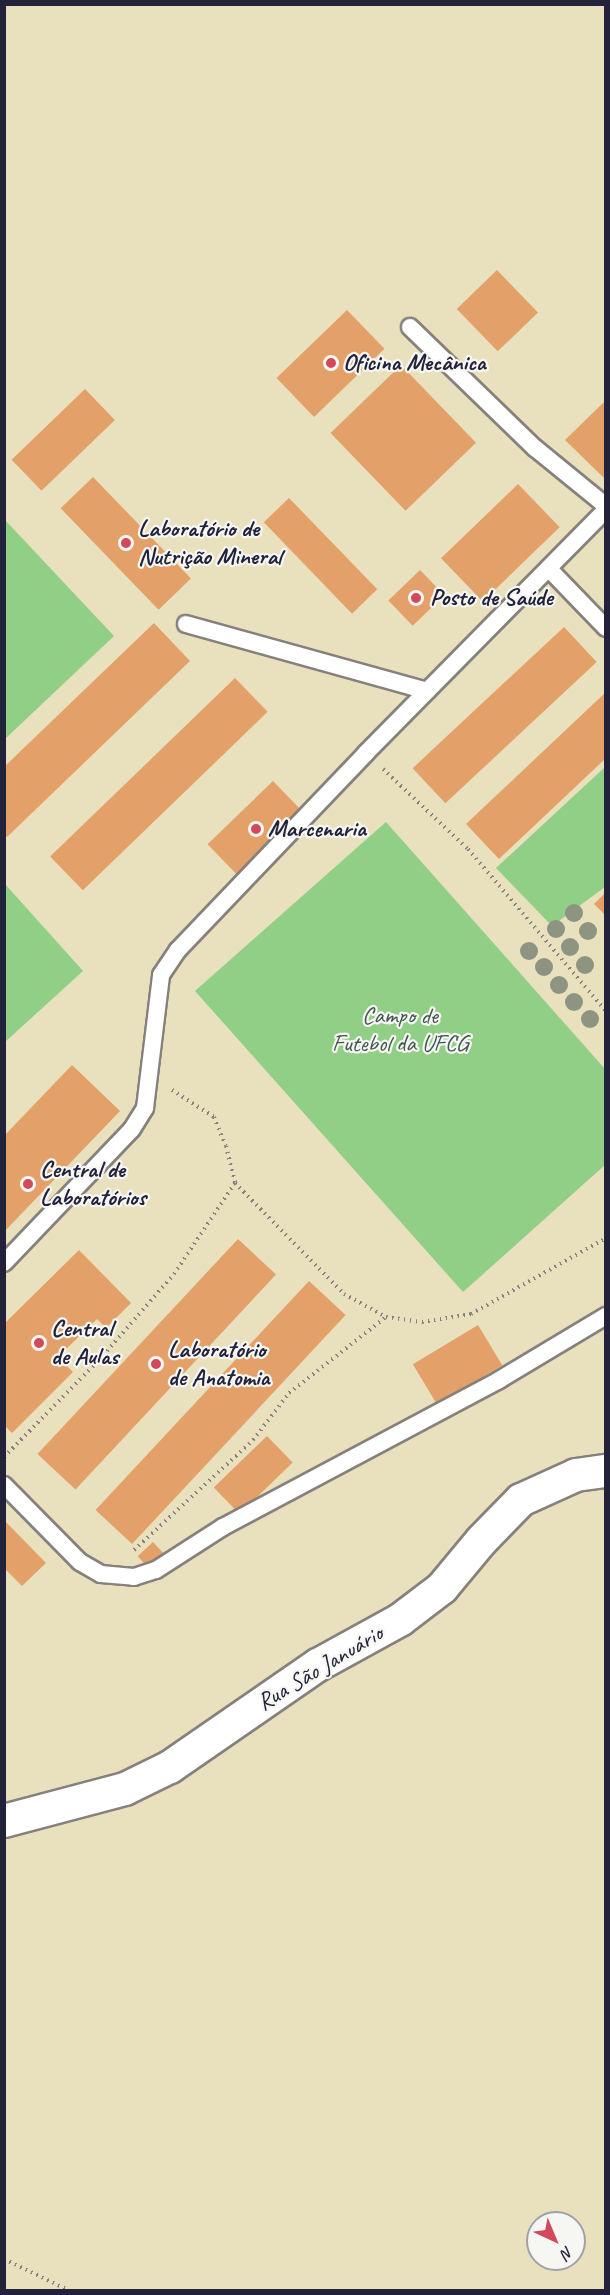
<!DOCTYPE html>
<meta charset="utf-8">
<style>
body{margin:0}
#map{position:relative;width:610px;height:2295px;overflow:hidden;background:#e9e0be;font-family:Caveat,sans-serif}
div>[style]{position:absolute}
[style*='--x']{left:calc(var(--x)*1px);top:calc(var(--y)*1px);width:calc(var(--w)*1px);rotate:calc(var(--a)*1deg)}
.green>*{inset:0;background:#90cf85}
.building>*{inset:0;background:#e3a169;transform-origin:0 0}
.path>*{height:4px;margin-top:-2px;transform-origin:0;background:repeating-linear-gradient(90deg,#86817c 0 1.5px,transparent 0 6px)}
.roads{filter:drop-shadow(2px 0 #86817c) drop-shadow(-2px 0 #86817c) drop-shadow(0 2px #86817c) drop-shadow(0 -2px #86817c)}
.service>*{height:16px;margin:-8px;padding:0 8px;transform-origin:8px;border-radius:8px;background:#fff}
.minor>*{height:32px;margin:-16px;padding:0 16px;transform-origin:16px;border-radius:16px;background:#fff}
.trees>*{width:18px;height:18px;margin:-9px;border-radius:50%;background:#8e9482}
.dots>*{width:16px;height:16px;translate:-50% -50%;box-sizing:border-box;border:3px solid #f6f6f2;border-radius:50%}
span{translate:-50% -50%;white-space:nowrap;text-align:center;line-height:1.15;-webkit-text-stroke:4.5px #f6f6f2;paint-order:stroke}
.poi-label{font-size:24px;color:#22223b;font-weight:700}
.left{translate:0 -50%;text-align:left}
.park-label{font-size:24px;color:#435651}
.street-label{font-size:24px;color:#22223b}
.frame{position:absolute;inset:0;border:6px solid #22223b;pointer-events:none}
.north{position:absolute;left:526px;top:2211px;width:60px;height:60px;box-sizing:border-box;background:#f6f6f2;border:2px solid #a1a1a9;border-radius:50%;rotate:136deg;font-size:16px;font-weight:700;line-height:24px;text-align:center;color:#22223b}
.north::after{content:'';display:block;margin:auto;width:21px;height:27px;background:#d1495b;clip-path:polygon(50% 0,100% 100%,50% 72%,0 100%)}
</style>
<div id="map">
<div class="green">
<div style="clip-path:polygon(5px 520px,114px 636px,5px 739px)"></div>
<div style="clip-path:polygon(605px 767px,605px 887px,552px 926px,496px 868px)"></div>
<div style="clip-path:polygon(386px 822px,605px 1069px,605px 1165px,463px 1292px,195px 991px)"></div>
<div style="clip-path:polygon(5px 884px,83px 971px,5px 1042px,4px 1042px)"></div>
</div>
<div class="building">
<div style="left:497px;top:270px;width:59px;height:56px;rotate:46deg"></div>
<div style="left:347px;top:310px;width:54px;height:98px;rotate:46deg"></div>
<div style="left:401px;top:365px;width:108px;height:98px;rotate:46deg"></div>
<div style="left:85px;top:389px;width:43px;height:102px;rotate:46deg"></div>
<div style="clip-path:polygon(606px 400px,606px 480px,565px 440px)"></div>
<div style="left:93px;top:477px;width:141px;height:45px;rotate:46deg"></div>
<div style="left:518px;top:484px;width:60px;height:107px;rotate:46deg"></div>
<div style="left:289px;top:498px;width:127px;height:35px;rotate:46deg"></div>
<div style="left:420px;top:570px;width:35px;height:44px;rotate:46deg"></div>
<div style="clip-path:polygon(154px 623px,190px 661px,7px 837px,4px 834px,4px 767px)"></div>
<div style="left:564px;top:627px;width:48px;height:207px;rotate:47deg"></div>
<div style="left:235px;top:678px;width:47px;height:257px;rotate:46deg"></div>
<div style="clip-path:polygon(606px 692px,606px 758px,499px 859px,466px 824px)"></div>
<div style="left:273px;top:781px;width:46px;height:91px;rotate:46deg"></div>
<div style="clip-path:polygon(606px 892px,606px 916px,594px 904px)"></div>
<div style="clip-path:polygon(72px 1065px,120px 1111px,4px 1232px,4px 1136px)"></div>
<div style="left:238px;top:1239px;width:52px;height:294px;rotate:43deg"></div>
<div style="clip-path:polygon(79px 1250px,131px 1303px,106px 1328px,97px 1319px,58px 1357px,73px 1372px,12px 1433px,4px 1425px,4px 1324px)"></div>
<div style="left:309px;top:1281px;width:50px;height:313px;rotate:43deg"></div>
<div style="left:478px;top:1325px;width:47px;height:76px;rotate:59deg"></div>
<div style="left:267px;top:1436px;width:37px;height:74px;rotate:46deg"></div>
<div style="clip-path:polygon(4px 1520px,46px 1563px,22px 1586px,4px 1568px)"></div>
<div style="left:153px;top:1542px;width:19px;height:21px;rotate:47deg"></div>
</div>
<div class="path">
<div style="--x:383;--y:769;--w:117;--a:43.3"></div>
<div style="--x:468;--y:849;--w:213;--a:49.6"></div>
<div style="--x:172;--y:1090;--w:50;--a:32.7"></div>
<div style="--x:214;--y:1117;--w:31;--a:68"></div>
<div style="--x:226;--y:1146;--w:38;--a:76"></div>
<div style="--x:235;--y:1183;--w:156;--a:45.5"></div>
<div style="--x:344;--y:1294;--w:48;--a:28.7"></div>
<div style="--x:386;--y:1317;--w:36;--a:8"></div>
<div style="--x:422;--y:1322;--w:50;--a:-9.3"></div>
<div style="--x:471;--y:1314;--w:155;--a:-29.4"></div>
<div style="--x:4;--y:1457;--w:136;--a:-45.6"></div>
<div style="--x:99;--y:1360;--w:114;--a:-48.9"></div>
<div style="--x:174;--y:1274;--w:110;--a:-56.2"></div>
<div style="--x:134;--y:1550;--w:162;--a:-42.7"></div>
<div style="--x:253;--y:1440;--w:59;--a:-52.5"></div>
<div style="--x:289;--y:1393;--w:123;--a:-38.1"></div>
<div style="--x:4;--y:2259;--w:71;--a:25.8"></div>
</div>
<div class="roads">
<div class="service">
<div style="--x:410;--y:327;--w:174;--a:44.1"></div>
<div style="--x:535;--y:448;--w:92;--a:39.2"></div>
<div style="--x:549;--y:569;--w:82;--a:46"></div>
<div style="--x:186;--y:624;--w:250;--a:15.5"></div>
<div style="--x:4;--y:1263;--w:185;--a:-46.3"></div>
<div style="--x:132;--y:1129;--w:25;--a:-58"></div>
<div style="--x:145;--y:1108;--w:134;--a:-83.1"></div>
<div style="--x:161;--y:975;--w:30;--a:-56"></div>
<div style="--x:178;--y:950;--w:272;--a:-46.3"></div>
<div style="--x:366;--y:753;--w:342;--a:-45.4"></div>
<div style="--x:4;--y:1485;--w:108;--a:45.4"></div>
<div style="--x:80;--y:1562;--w:24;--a:30"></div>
<div style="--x:101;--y:1574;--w:33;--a:5"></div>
<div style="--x:134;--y:1577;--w:23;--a:-18"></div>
<div style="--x:156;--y:1570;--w:80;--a:-32.7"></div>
<div style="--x:223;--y:1527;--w:313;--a:-28"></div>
<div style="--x:499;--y:1380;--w:125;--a:-30.9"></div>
</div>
<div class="minor">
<div style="--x:4;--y:1821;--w:125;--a:-14.8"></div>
<div style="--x:125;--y:1789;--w:50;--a:-26.1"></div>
<div style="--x:170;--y:1767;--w:180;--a:-34.6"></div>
<div style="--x:318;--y:1665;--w:94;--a:-28.8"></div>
<div style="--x:400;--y:1620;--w:53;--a:-37.3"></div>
<div style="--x:442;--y:1588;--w:62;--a:-50.2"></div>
<div style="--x:482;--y:1540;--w:56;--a:-45.7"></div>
<div style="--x:521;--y:1500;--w:60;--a:-24.4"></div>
<div style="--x:576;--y:1475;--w:30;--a:-8"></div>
</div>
</div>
<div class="trees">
<div style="left:574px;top:913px"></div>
<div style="left:556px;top:929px"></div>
<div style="left:588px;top:931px"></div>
<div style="left:570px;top:947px"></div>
<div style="left:529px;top:951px"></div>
<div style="left:585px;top:965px"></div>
<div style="left:544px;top:967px"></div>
<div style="left:559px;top:985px"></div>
<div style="left:574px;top:1002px"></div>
<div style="left:590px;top:1019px"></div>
</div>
<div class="dots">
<div style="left:331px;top:363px;background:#d1495b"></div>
<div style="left:126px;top:543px;background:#d1495b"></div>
<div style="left:416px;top:598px;background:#d1495b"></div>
<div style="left:256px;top:829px;background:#d1495b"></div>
<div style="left:28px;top:1184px;background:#d1495b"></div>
<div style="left:39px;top:1343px;background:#d1495b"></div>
<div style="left:156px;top:1364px;background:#d1495b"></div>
</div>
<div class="poi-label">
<span class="left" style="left:343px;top:363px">Oficina Mecânica</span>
<span class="left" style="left:138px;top:543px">Laboratório de<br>Nutrição Mineral</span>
<span class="left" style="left:430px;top:598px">Posto de Saúde</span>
<span class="left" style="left:268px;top:829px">Marcenaria</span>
<span class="left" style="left:40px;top:1184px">Central de<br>Laboratórios</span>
<span class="left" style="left:51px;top:1343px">Central<br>de Aulas</span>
<span class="left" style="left:168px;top:1364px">Laboratório<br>de Anatomia</span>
</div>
<div class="park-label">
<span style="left:400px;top:1030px">Campo de<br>Futebol da UFCG</span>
</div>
<div class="street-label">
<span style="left:320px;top:1668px;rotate:-31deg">Rua São Januário</span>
</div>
<div class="frame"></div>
<div class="north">N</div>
</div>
